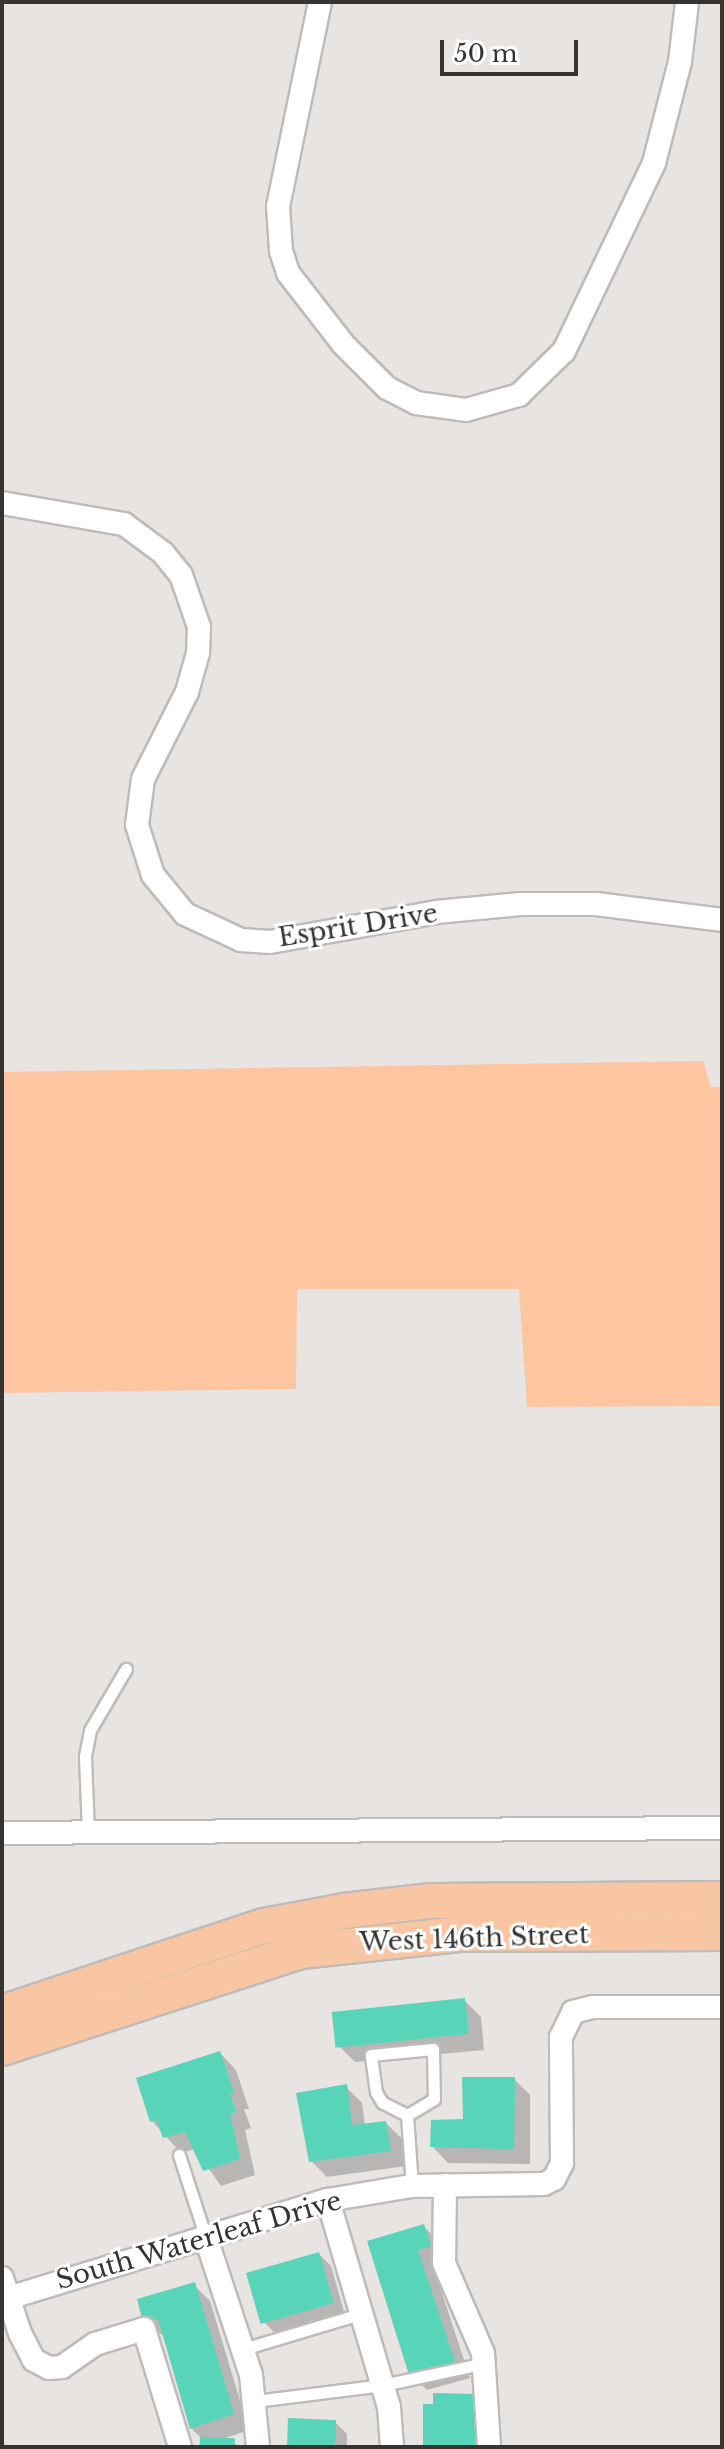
<!DOCTYPE html>
<style>
body{margin:0}
#map{position:relative;width:724px;height:2449px;overflow:hidden;background:#e7e4e1;font-family:"Libre Baskerville",serif}
div>[style]{position:absolute}
[style*='--x']{left:calc(var(--x)*1px);top:calc(var(--y)*1px);width:calc(var(--w)*1px);rotate:calc(var(--a)*1deg)}
.green>*{inset:0;background:#fdc5a0}
.shadow>*{inset:0;background:#0003}
.building>*{inset:0;background:#58d5b8;transform-origin:0 0}
.roads{filter:drop-shadow(2px 0 #bebbb9) drop-shadow(-2px 0 #bebbb9) drop-shadow(0 2px #bebbb9) drop-shadow(0 -2px #bebbb9)}
.lane>*{height:11px;margin:-5.5px;padding:0 5.5px;transform-origin:5.5px;border-radius:5.5px;background:#fff}
.street>*{height:22px;margin:-11px;padding:0 11px;transform-origin:11px;border-radius:11px;background:#fff}
.primary>*{height:34px;margin:-17px;padding:0 17px;transform-origin:17px;border-radius:17px;background:#f8c6a3}
span{translate:-50% -50%;white-space:nowrap;text-align:center;line-height:1.15;-webkit-text-stroke:6px #fff;paint-order:stroke}
.street-label{font-size:26px;color:#353433}
.frame{position:absolute;inset:0;border:4px solid #353433;pointer-events:none}
.scale{position:absolute;left:440px;top:40px;width:138px;height:36px;box-sizing:border-box;border:4px solid #353433;border-top:0;padding-left:10px;font-size:24px;line-height:28px;white-space:nowrap;color:#353433;-webkit-text-stroke:6px #fff;paint-order:stroke}
</style>
<div id="map">
<div class="green">
<div style="clip-path:polygon(703px 1061px,711px 1087px,722px 1087px,722px 1406px,527px 1407px,519px 1289px,297px 1289px,296px 1389px,2px 1393px,2px 1072px)"></div>
</div>
<div class="shadow">
<div style="clip-path:polygon(465px 2001px,481px 2017px,484px 2050px,355px 2062px,339px 2046px)"></div>
<div style="clip-path:polygon(220px 2053px,236px 2070px,249px 2109px,244px 2109px,251px 2128px,245px 2130px,255px 2175px,221px 2186px,195px 2149px,181px 2153px,152px 2121px)"></div>
<div style="clip-path:polygon(514px 2079px,530px 2095px,530px 2164px,448px 2163px,432px 2146px)"></div>
<div style="clip-path:polygon(346px 2087px,362px 2103px,365px 2125px,386px 2123px,402px 2139px,406px 2166px,327px 2177px,311px 2161px)"></div>
<div style="clip-path:polygon(423px 2226px,440px 2242px,446px 2262px,433px 2266px,470px 2378px,427px 2390px,411px 2374px,370px 2242px)"></div>
<div style="clip-path:polygon(319px 2254px,331px 2266px,345px 2315px,277px 2335px,265px 2323px)"></div>
<div style="clip-path:polygon(194px 2285px,210px 2301px,249px 2430px,223px 2439px,242px 2447px,202px 2447px,202px 2439px,191px 2428px,165px 2337px,145px 2322px)"></div>
<div style="clip-path:polygon(475px 2396px,487px 2447px,425px 2447px)"></div>
<div style="clip-path:polygon(335px 2422px,347px 2434px,347px 2447px,289px 2447px)"></div>
</div>
<div class="building">
<div style="left:465px;top:1998px;width:36px;height:134px;rotate:84deg"></div>
<div style="clip-path:polygon(220px 2051px,234px 2093px,230px 2094px,236px 2112px,230px 2114px,240px 2159px,203px 2171px,185px 2132px,163px 2138px,156px 2120px,150px 2122px,136px 2078px)"></div>
<div style="clip-path:polygon(462px 2077px,515px 2077px,514px 2149px,430px 2147px,431px 2120px,463px 2119px)"></div>
<div style="clip-path:polygon(347px 2084px,352px 2125px,386px 2121px,391px 2151px,309px 2162px,296px 2093px)"></div>
<div style="clip-path:polygon(424px 2224px,431px 2246px,418px 2250px,455px 2362px,409px 2375px,367px 2241px)"></div>
<div style="left:319px;top:2252px;width:53px;height:76px;rotate:74deg"></div>
<div style="clip-path:polygon(195px 2282px,234px 2414px,190px 2429px,158px 2319px,143px 2323px,137px 2299px)"></div>
<div style="clip-path:polygon(433px 2393px,476px 2394px,475px 2447px,423px 2447px,423px 2404px,433px 2404px)"></div>
<div style="clip-path:polygon(288px 2418px,336px 2420px,336px 2441px,331px 2447px,287px 2447px)"></div>
<div style="left:200px;top:2437px;width:35px;height:10px;rotate:2deg"></div>
</div>
<div class="roads">
<div class="lane">
<div style="--x:88;--y:1832;--w:76;--a:-92.3"></div>
<div style="--x:85;--y:1756;--w:26;--a:-79"></div>
<div style="--x:90;--y:1730;--w:71;--a:-59.5"></div>
<div style="--x:407;--y:2115;--w:28;--a:-153"></div>
<div style="--x:382;--y:2102;--w:12;--a:-121"></div>
<div style="--x:376;--y:2092;--w:37;--a:-98"></div>
<div style="--x:371;--y:2055;--w:62;--a:-5.5"></div>
<div style="--x:433;--y:2049;--w:50;--a:88.9"></div>
<div style="--x:434;--y:2099;--w:31;--a:149"></div>
<div style="--x:407;--y:2115;--w:71;--a:86"></div>
<div style="--x:179;--y:2155;--w:84;--a:72"></div>
<div style="--x:243;--y:2349;--w:122;--a:-16.7"></div>
<div style="--x:255;--y:2401;--w:129;--a:-7.1"></div>
<div style="--x:383;--y:2385;--w:104;--a:-12.2"></div>
</div>
<div class="street">
<div style="--x:320;--y:2;--w:208;--a:101.6"></div>
<div style="--x:278;--y:206;--w:45;--a:86.2"></div>
<div style="--x:281;--y:251;--w:23;--a:72"></div>
<div style="--x:288;--y:273;--w:90;--a:52.2"></div>
<div style="--x:343;--y:344;--w:62;--a:45"></div>
<div style="--x:387;--y:388;--w:33;--a:27"></div>
<div style="--x:416;--y:403;--w:50;--a:8"></div>
<div style="--x:466;--y:410;--w:55;--a:-15.8"></div>
<div style="--x:519;--y:395;--w:63;--a:-44.4"></div>
<div style="--x:564;--y:351;--w:208;--a:-64.4"></div>
<div style="--x:654;--y:163;--w:104;--a:-75.6"></div>
<div style="--x:680;--y:62;--w:60;--a:-83.3"></div>
<div style="--x:2;--y:503;--w:124;--a:9.8"></div>
<div style="--x:124;--y:524;--w:49;--a:36.6"></div>
<div style="--x:163;--y:553;--w:28;--a:51"></div>
<div style="--x:181;--y:575;--w:55;--a:70.9"></div>
<div style="--x:199;--y:627;--w:26;--a:92"></div>
<div style="--x:198;--y:653;--w:41;--a:105.8"></div>
<div style="--x:187;--y:692;--w:97;--a:116.8"></div>
<div style="--x:143;--y:779;--w:46;--a:97.4"></div>
<div style="--x:137;--y:825;--w:52;--a:72.3"></div>
<div style="--x:153;--y:875;--w:50;--a:50.6"></div>
<div style="--x:185;--y:914;--w:62;--a:24.9"></div>
<div style="--x:241;--y:940;--w:29;--a:4"></div>
<div style="--x:270;--y:942;--w:169;--a:-10.2"></div>
<div style="--x:436;--y:912;--w:85;--a:-5.4"></div>
<div style="--x:521;--y:904;--w:75;--a:0"></div>
<div style="--x:596;--y:904;--w:127;--a:7.2"></div>
<div style="--x:2;--y:1833;--w:720;--a:-0.4"></div>
<div style="--x:445;--y:2185;--w:78;--a:90.7"></div>
<div style="--x:444;--y:2263;--w:98;--a:66.6"></div>
<div style="--x:483;--y:2353;--w:94;--a:86.3"></div>
<div style="--x:328;--y:2200;--w:216;--a:73.6"></div>
<div style="--x:389;--y:2407;--w:40;--a:85.7"></div>
<div style="--x:205;--y:2235;--w:147;--a:71.8"></div>
<div style="--x:251;--y:2375;--w:72;--a:84.4"></div>
<div style="--x:2;--y:2278;--w:58;--a:71.9"></div>
<div style="--x:20;--y:2333;--w:30;--a:63"></div>
<div style="--x:34;--y:2360;--w:17;--a:28"></div>
<div style="--x:49;--y:2368;--w:13;--a:-4"></div>
<div style="--x:62;--y:2367;--w:40;--a:-34.9"></div>
<div style="--x:95;--y:2344;--w:51;--a:-17"></div>
<div style="--x:144;--y:2329;--w:123;--a:73"></div>
<div style="--x:2;--y:2300;--w:341;--a:-17.1"></div>
<div style="--x:328;--y:2200;--w:85;--a:-9.5"></div>
<div style="--x:412;--y:2186;--w:132;--a:-0.9"></div>
<div style="--x:544;--y:2184;--w:11;--a:-27"></div>
<div style="--x:554;--y:2179;--w:18;--a:-63"></div>
<div style="--x:562;--y:2163;--w:126;--a:-90.5"></div>
<div style="--x:561;--y:2037;--w:28;--a:-64"></div>
<div style="--x:573;--y:2012;--w:21;--a:-14"></div>
<div style="--x:593;--y:2007;--w:129;--a:0"></div>
</div>
<div class="primary">
<div style="--x:2;--y:2013;--w:276;--a:-18.4"></div>
<div style="--x:264;--y:1926;--w:81;--a:-10.6"></div>
<div style="--x:344;--y:1911;--w:88;--a:-6.6"></div>
<div style="--x:431;--y:1901;--w:291;--a:-0.4"></div>
<div style="--x:2;--y:2048;--w:314;--a:-18"></div>
<div style="--x:301;--y:1951;--w:159;--a:-6.1"></div>
<div style="--x:459;--y:1934;--w:263;--a:-0.2"></div>
</div>
</div>
<div class="street-label">
<span style="left:358px;top:926px;rotate:-9deg">Esprit Drive</span>
<span style="left:474px;top:1939px;rotate:-2deg">West 146th Street</span>
<span style="left:199px;top:2241px;rotate:-16deg">South Waterleaf Drive</span>
</div>
<div class="frame"></div>
<div class="scale">50 m</div>
</div>
